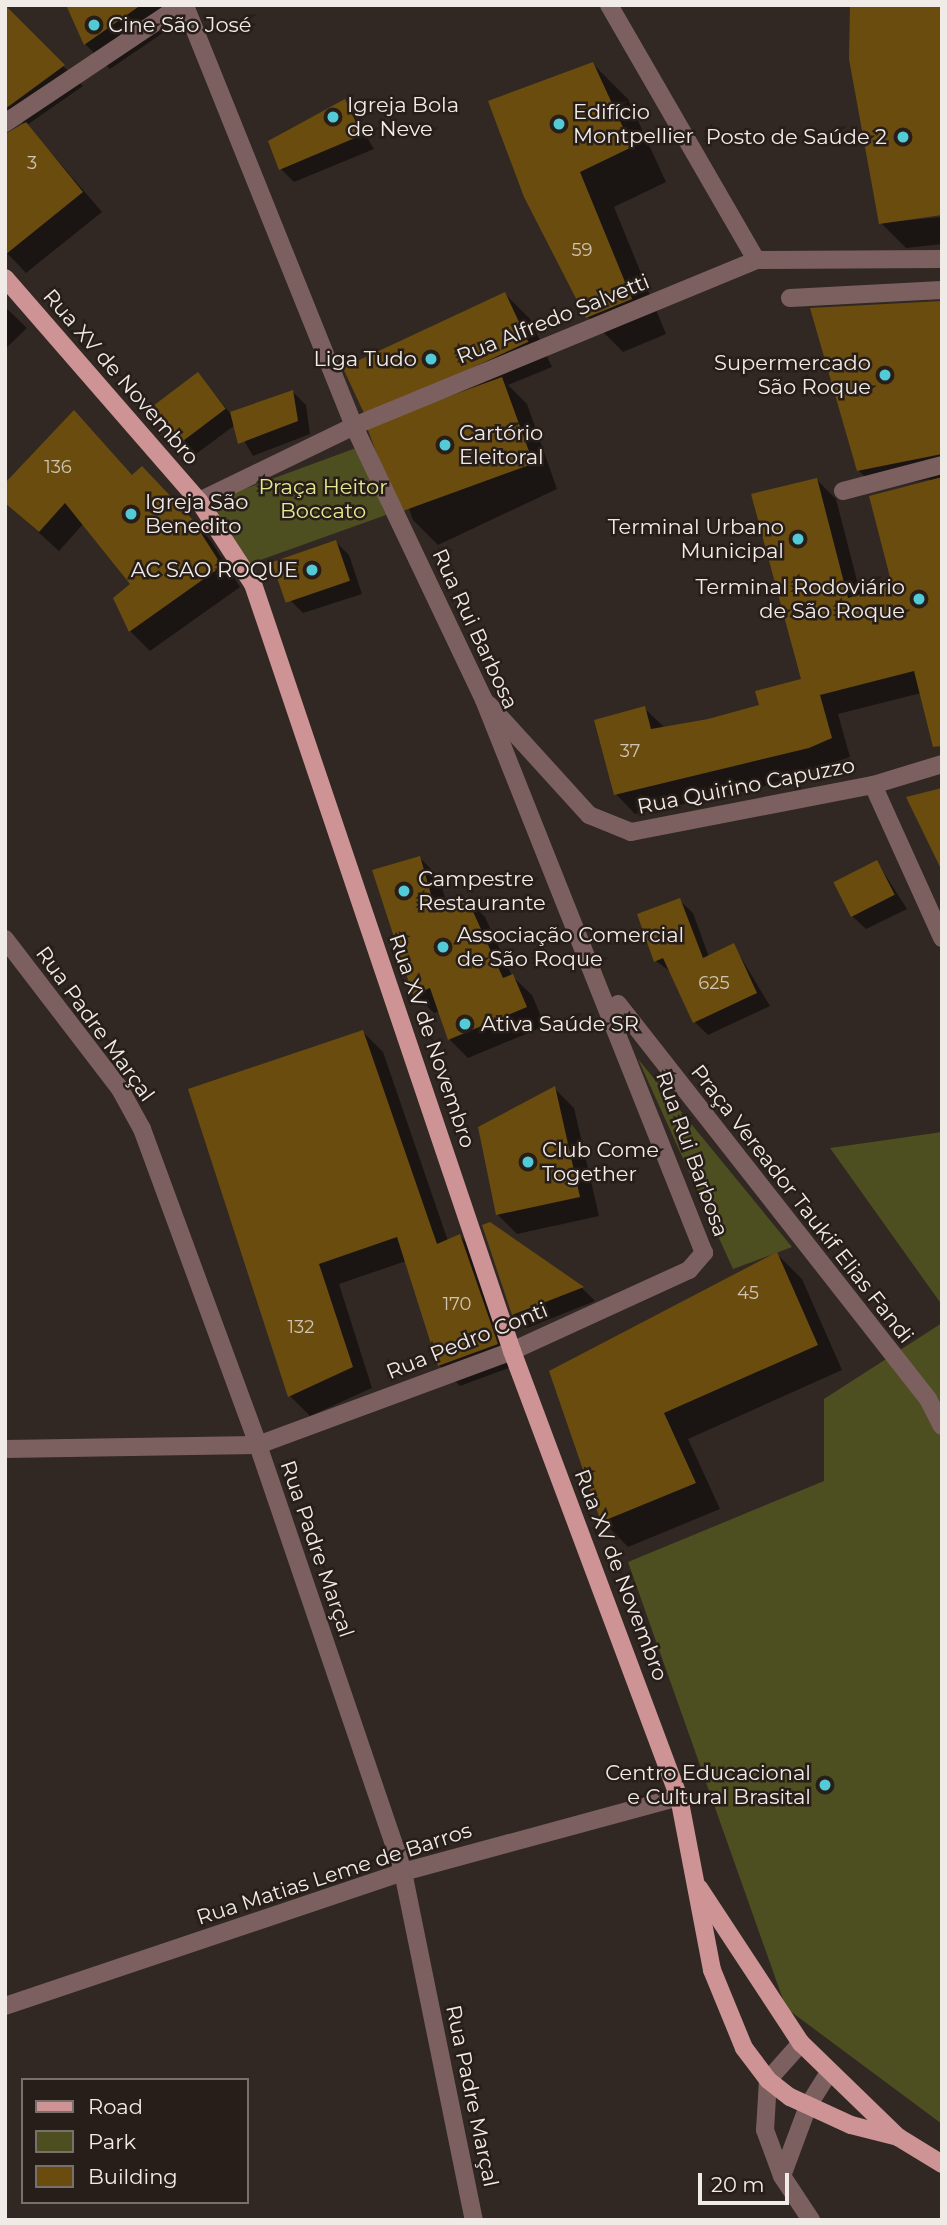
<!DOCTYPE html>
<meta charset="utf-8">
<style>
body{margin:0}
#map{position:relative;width:947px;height:2225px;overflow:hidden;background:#312823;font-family:Montserrat,sans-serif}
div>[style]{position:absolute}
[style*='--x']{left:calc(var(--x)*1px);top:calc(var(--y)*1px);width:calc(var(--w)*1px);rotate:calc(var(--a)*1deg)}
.green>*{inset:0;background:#4e4f20}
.shadow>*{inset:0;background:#0007}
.building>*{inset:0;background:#6a4c0f;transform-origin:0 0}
.minor>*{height:18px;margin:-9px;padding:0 9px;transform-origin:9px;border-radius:9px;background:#7c6060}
.major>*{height:18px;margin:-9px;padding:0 9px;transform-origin:9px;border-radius:9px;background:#ce9495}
.dots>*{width:19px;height:19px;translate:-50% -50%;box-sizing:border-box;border:4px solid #271e19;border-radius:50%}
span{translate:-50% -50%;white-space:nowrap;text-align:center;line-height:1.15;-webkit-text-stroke:5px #271e19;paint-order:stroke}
.number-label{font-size:18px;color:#cfc3b1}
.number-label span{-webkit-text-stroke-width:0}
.poi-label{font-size:21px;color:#f1ebe7}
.left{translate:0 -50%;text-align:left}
.right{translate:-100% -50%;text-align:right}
.street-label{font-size:21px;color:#f1ebe7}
.park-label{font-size:21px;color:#e4e98e}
.frame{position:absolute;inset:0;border:7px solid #f1ebe7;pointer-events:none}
.legend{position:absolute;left:21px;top:2078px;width:228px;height:126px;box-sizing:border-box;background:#271e19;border:2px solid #78706b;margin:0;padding:9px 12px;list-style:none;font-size:21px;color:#f1ebe7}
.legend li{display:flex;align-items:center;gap:14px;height:35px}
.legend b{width:35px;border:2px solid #78706b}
.scale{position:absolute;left:698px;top:2173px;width:91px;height:32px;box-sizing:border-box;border:4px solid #f1ebe7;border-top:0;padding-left:9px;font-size:21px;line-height:24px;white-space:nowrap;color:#f1ebe7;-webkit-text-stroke:5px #271e19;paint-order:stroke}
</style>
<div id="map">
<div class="green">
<div style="clip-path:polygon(356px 448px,386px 515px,249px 564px,206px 503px)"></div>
<div style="clip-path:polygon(638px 1059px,792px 1247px,733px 1269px)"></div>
<div style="clip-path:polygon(942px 1132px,942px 1305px,830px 1148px)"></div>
<div style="clip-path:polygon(942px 1323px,942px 2124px,786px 2008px,628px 1562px,824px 1481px,824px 1399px)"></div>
</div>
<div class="shadow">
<div style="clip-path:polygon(68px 5px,164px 5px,173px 26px,110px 69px,85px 44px)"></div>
<div style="clip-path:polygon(5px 8px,83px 86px,27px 125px,102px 212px,26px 273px,5px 251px,25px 125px,5px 106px)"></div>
<div style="clip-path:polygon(593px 64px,628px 99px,666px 182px,614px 207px,666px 334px,623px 352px,588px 317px,490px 102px)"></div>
<div style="clip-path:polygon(345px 101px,374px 149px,294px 182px,281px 169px)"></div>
<div style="clip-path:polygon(942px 217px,942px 244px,906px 248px,881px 223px)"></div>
<div style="clip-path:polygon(505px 294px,530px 319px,552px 367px,508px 385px,527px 404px,557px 489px,438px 545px,413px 520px,381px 429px,362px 410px)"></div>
<div style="clip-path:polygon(942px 303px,942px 724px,921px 693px,838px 714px,850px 757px,753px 790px,635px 814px,616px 794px,644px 708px,664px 727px,708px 720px,761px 707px,803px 680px,817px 480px,836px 499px,861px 596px,894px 586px,930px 479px,877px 489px,858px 470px)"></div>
<div style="clip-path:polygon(5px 307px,27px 328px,5px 349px)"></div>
<div style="clip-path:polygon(198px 374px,231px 414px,293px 392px,306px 405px,310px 434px,253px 456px,235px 425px,196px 454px,156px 406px)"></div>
<div style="clip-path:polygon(133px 477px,162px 488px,211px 541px,240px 587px,150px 651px,130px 631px,115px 598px,133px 584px,84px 523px,59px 551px,5px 502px)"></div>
<div style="clip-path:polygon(336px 542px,349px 555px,362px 594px,303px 613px,290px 600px)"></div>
<div style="clip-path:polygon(420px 858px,439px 877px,448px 908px,466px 898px,485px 917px,512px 976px,532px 995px,545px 1026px,468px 1058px,449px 1039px,440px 1011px,434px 1013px,415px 994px,374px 871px)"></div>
<div style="clip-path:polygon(877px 862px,907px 909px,866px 929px,852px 916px)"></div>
<div style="clip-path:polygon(679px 900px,693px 913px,709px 957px,734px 946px,770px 1006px,708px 1035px,695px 1022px,672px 973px,656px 961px)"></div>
<div style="clip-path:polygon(363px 1032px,383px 1052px,448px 1241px,460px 1236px,480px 1256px,517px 1365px,460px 1386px,439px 1365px,406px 1261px,339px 1284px,372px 1388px,310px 1416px,290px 1396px)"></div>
<div style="clip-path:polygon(554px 1088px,574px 1108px,599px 1216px,517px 1234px,497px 1214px)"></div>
<div style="clip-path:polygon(490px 1224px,582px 1288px,595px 1301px,527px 1328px,514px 1315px,484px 1226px)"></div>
<div style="clip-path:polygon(777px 1254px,802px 1279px,842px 1370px,688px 1439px,720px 1509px,628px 1547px,603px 1521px,551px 1371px)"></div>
</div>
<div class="building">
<div style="clip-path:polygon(5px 5px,65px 65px,5px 109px)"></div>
<div style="clip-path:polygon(66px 5px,141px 5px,84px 45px)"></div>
<div style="clip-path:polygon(850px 5px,942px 5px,942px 215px,879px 224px,849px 59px)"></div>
<div style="clip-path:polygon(593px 62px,632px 147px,580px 172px,632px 299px,586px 318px,524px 197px,488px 101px)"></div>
<div style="clip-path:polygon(345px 99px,362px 135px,279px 170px,268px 141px)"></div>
<div style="clip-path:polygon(26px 122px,83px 192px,5px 255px,5px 134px)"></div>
<div style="left:505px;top:292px;width:55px;height:179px;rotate:65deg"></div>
<div style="clip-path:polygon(942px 301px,942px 454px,857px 471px,810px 308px)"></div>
<div style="left:198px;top:372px;width:46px;height:56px;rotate:53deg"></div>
<div style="left:502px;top:377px;width:92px;height:144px;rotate:70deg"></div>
<div style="clip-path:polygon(293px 390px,298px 421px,238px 444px,230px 412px)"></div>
<div style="clip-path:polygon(74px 410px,132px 475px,142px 466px,192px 519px,222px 566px,129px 632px,113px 598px,130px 584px,65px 503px,39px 532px,5px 503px,5px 483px)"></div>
<div style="clip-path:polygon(942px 477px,942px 746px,933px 747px,914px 671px,820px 695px,832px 738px,809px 748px,614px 795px,594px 720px,645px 706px,651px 729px,708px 719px,759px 705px,755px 691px,801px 679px,751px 494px,817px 478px,848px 598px,892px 585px,869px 496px)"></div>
<div style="left:336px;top:540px;width:43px;height:68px;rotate:71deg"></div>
<div style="clip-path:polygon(942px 788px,942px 871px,906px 797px)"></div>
<div style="clip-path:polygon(420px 856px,436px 912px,466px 896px,503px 978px,513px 974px,527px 1007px,448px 1040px,430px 988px,413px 995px,372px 870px)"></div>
<div style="left:877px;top:860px;width:39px;height:49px;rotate:63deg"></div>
<div style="clip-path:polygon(680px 898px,703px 958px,734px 943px,757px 993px,693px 1023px,663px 958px,654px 962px,637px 914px)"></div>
<div style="clip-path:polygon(363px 1030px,437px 1244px,460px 1234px,498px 1344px,438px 1366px,397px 1237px,319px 1264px,353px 1367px,288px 1397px,188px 1089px)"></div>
<div style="clip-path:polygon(555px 1086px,580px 1197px,496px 1215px,478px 1127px)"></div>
<div style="clip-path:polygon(490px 1222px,584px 1287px,512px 1315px,482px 1225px)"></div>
<div style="clip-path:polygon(777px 1252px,818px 1345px,664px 1413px,696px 1483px,601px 1522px,549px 1371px)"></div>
</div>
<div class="minor">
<div style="--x:609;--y:5;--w:294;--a:60"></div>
<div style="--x:5;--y:123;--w:212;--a:-33.8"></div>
<div style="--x:790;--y:298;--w:152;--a:-3"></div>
<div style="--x:843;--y:491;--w:102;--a:-14.7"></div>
<div style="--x:199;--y:501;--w:172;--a:-25.8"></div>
<div style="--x:354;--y:426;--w:435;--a:-22.4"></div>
<div style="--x:756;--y:260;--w:186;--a:-0.3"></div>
<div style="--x:489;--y:705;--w:149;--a:47.7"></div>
<div style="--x:589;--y:815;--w:45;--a:22"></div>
<div style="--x:631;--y:832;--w:247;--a:-11"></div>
<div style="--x:873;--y:785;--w:72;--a:-16.9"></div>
<div style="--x:873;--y:785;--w:168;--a:65.7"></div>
<div style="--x:5;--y:939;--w:189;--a:52.5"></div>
<div style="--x:120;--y:1089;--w:46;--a:61.2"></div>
<div style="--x:142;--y:1129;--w:337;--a:69.8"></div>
<div style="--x:258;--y:1445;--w:451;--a:71.2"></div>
<div style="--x:403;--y:1872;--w:355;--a:78.5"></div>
<div style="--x:618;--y:1004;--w:502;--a:51.87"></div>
<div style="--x:928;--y:1399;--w:30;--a:63"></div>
<div style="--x:5;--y:1449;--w:253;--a:-0.9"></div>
<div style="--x:258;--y:1445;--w:271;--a:-20.3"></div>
<div style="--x:512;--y:1351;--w:195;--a:-24.6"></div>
<div style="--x:689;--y:1270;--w:23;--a:-49"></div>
<div style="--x:704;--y:1253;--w:595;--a:-111.69"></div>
<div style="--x:484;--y:700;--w:303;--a:-115.4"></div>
<div style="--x:354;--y:426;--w:454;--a:-111.9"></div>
<div style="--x:5;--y:2006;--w:420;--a:-18.6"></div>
<div style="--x:403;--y:1872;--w:286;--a:-15.2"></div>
<div style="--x:801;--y:2043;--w:50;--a:131.7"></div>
<div style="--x:768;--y:2080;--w:50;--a:93.4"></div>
<div style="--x:765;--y:2130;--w:49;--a:69.7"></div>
<div style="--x:782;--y:2176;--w:53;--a:56.6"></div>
<div style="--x:782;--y:2176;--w:75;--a:-69.6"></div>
<div style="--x:808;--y:2106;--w:40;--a:-58"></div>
</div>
<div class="major">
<div style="--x:5;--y:278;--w:296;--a:49"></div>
<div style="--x:199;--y:501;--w:99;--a:57"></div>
<div style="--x:253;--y:584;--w:810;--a:71.34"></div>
<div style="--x:512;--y:1351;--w:476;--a:69.5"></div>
<div style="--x:679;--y:1797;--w:176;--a:79.2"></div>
<div style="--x:712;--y:1970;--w:84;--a:67.7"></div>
<div style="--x:744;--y:2048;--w:40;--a:53"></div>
<div style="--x:768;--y:2080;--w:28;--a:38"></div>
<div style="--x:790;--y:2097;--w:67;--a:24.7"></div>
<div style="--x:851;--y:2125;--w:49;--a:14.3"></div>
<div style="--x:699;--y:1888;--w:186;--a:56.7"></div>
<div style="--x:801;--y:2043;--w:135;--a:44.1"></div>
<div style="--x:898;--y:2137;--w:52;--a:31.5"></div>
</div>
<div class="dots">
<div style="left:94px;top:25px;background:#52cbd7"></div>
<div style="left:333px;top:117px;background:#52cbd7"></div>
<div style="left:559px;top:124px;background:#52cbd7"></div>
<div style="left:903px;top:137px;background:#52cbd7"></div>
<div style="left:431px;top:359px;background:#52cbd7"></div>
<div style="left:885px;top:375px;background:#52cbd7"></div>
<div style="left:445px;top:445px;background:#52cbd7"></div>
<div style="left:131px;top:514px;background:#52cbd7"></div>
<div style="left:798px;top:539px;background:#52cbd7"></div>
<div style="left:312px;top:570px;background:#52cbd7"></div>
<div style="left:919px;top:599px;background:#52cbd7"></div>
<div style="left:404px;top:891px;background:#52cbd7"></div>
<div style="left:443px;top:947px;background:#52cbd7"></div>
<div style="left:465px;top:1024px;background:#52cbd7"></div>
<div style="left:528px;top:1162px;background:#52cbd7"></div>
<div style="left:825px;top:1785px;background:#52cbd7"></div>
</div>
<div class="number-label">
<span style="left:32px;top:163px">3</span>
<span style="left:582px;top:250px">59</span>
<span style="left:58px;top:467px">136</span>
<span style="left:630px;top:751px">37</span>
<span style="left:714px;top:983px">625</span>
<span style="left:748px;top:1293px">45</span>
<span style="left:457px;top:1304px">170</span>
<span style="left:301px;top:1327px">132</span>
</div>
<div class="poi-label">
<span class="left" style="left:108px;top:25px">Cine São José</span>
<span class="left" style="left:347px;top:117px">Igreja Bola<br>de Neve</span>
<span class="left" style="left:573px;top:124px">Edifício<br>Montpellier</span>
<span class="right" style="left:887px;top:137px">Posto de Saúde 2</span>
<span class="right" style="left:417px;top:359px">Liga Tudo</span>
<span class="right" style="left:871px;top:375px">Supermercado<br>São Roque</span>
<span class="left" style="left:459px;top:445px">Cartório<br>Eleitoral</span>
<span class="left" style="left:145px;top:514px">Igreja São<br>Benedito</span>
<span class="right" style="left:784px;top:539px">Terminal Urbano<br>Municipal</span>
<span class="right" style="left:298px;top:570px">AC SAO ROQUE</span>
<span class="right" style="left:905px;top:599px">Terminal Rodoviário<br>de São Roque</span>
<span class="left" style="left:418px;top:891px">Campestre<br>Restaurante</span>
<span class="left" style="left:457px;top:947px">Associação Comercial<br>de São Roque</span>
<span class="left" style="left:481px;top:1024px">Ativa Saúde SR</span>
<span class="left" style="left:542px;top:1162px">Club Come<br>Together</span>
<span class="right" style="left:811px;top:1785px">Centro Educacional<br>e Cultural Brasital</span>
</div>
<div class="street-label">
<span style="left:553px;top:319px;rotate:-22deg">Rua Alfredo Salvetti</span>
<span style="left:121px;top:377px;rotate:49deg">Rua XV de Novembro</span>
<span style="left:475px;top:629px;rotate:65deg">Rua Rui Barbosa</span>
<span style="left:746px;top:786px;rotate:-11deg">Rua Quirino Capuzzo</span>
<span style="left:95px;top:1024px;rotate:54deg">Rua Padre Marçal</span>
<span style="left:432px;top:1041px;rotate:71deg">Rua XV de Novembro</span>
<span style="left:692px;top:1154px;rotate:70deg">Rua Rui Barbosa</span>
<span style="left:802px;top:1204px;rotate:52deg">Praça Vereador Taukif Elias Fandi</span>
<span style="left:467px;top:1341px;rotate:-22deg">Rua Pedro Conti</span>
<span style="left:317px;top:1549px;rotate:71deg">Rua Padre Marçal</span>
<span style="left:621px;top:1575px;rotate:69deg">Rua XV de Novembro</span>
<span style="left:334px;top:1874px;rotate:-18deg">Rua Matias Leme de Barros</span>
<span style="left:472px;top:2096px;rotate:78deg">Rua Padre Marçal</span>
</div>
<div class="park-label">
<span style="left:323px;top:499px">Praça Heitor<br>Boccato</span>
</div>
<div class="frame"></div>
<ul class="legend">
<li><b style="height:9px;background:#ce9495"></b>Road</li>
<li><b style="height:19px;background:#4e4f20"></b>Park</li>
<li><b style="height:19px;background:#6a4c0f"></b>Building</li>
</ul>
<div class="scale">20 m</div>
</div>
